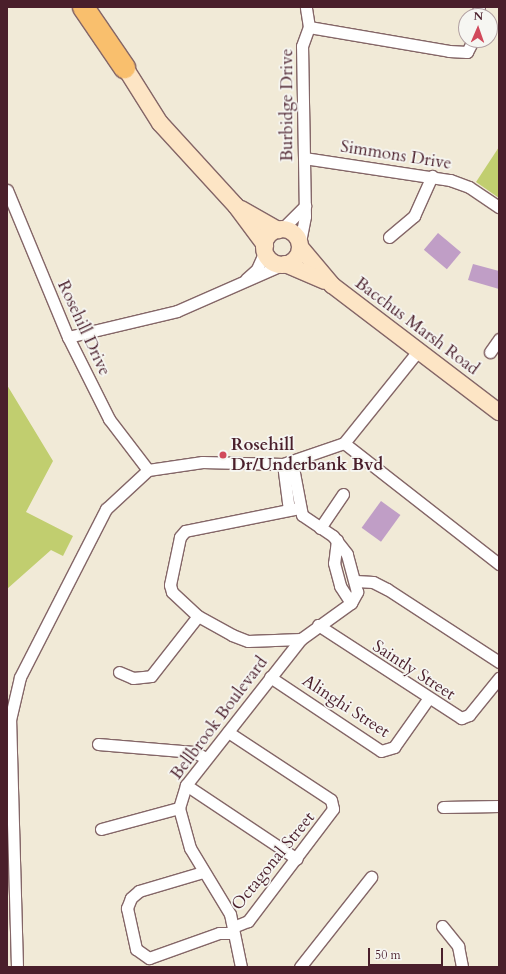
<!DOCTYPE html>
<style>
body{margin:0}
#map{position:relative;width:506px;height:974px;overflow:hidden;background:#f1ead7;font-family:Cardo,serif}
div>[style]{position:absolute}
[style*='--x']{left:calc(var(--x)*1px);top:calc(var(--y)*1px);width:calc(var(--w)*1px);rotate:calc(var(--a)*1deg)}
.green>*{inset:0;background:#c1ce6f}
.building>*{inset:0;background:#c09ec6;transform-origin:0 0}
.roads{filter:drop-shadow(1px 0 #846667) drop-shadow(-1px 0 #846667) drop-shadow(0 1px #846667) drop-shadow(0 -1px #846667)}
.minor>*{height:11px;margin:-5.5px;padding:0 5.5px;transform-origin:5.5px;border-radius:5.5px;background:#fff}
.secondary>*{height:16px;margin:-8px;padding:0 8px;transform-origin:8px;border-radius:8px;background:#fde5c5}
.secondary>.ring{margin:-8px;padding:0;box-sizing:content-box;background:none;border:16px solid #fde5c5;border-radius:50%}
.motorway>*{height:21px;margin:-10.5px;padding:0 10.5px;transform-origin:10.5px;border-radius:10.5px;background:#f9bf6d}
.dots>*{width:11px;height:11px;translate:-50% -50%;box-sizing:border-box;border:2px solid #f6f6f2;border-radius:50%}
span{translate:-50% -50%;white-space:nowrap;text-align:center;line-height:1.15;-webkit-text-stroke:3.5px #f6f6f2;paint-order:stroke}
.street-label{font-size:17px;color:#4a1f2b}
.poi-label{font-size:17px;color:#4a1f2b;font-weight:700}
.left{translate:0 -50%;text-align:left}
.frame{position:absolute;inset:0;border:8px solid #4a1f2b;pointer-events:none}
.north{position:absolute;left:458px;top:8px;width:40px;height:40px;box-sizing:border-box;background:#f6f6f2;border:1px solid #b1a0a2;border-radius:50%;rotate:2deg;font-size:11px;font-weight:700;line-height:16px;text-align:center;color:#4a1f2b}
.north::after{content:'';display:block;margin:auto;width:14px;height:18px;background:#d1495b;clip-path:polygon(50% 0,100% 100%,50% 72%,0 100%)}
.scale{position:absolute;left:368px;top:948px;width:75px;height:18px;box-sizing:border-box;border:2px solid #4a1f2b;border-top:0;padding-left:5px;font-size:12px;line-height:14px;white-space:nowrap;color:#4a1f2b;-webkit-text-stroke:3px #f6f6f2;paint-order:stroke}
</style>
<div id="map">
<div class="green">
<div style="clip-path:polygon(499px 147px,499px 198px,476px 182px)"></div>
<div style="clip-path:polygon(7px 385px,53px 461px,26px 512px,73px 536px,63px 556px,51px 550px,7px 589px)"></div>
</div>
<div class="building">
<div style="left:438px;top:233px;width:30px;height:22px;rotate:40deg"></div>
<div style="clip-path:polygon(473px 264px,499px 271px,499px 289px,468px 280px)"></div>
<div style="left:381px;top:501px;width:24px;height:33px;rotate:36deg"></div>
</div>
<div class="roads">
<div class="minor">
<div style="--x:478;--y:16;--w:9;--a:-84"></div>
<div style="--x:309;--y:27;--w:142;--a:9.7"></div>
<div style="--x:449;--y:51;--w:18;--a:3"></div>
<div style="--x:467;--y:52;--w:13;--a:-63"></div>
<div style="--x:304;--y:158;--w:148;--a:8.6"></div>
<div style="--x:450;--y:180;--w:20;--a:20"></div>
<div style="--x:469;--y:187;--w:36;--a:34"></div>
<div style="--x:7;--y:190;--w:159;--a:67.5"></div>
<div style="--x:68;--y:337;--w:92;--a:63.4"></div>
<div style="--x:109;--y:419;--w:64;--a:52.6"></div>
<div style="--x:282;--y:229;--w:33;--a:-45"></div>
<div style="--x:389;--y:237;--w:33;--a:-40"></div>
<div style="--x:414;--y:216;--w:44;--a:-65.8"></div>
<div style="--x:300;--y:242;--w:26;--a:-79"></div>
<div style="--x:305;--y:216;--w:170;--a:-91"></div>
<div style="--x:302;--y:46;--w:20;--a:-70"></div>
<div style="--x:309;--y:27;--w:20;--a:-99"></div>
<div style="--x:246;--y:279;--w:15;--a:-42"></div>
<div style="--x:257;--y:269;--w:20;--a:-66"></div>
<div style="--x:68;--y:337;--w:112;--a:-13.4"></div>
<div style="--x:177;--y:311;--w:115;--a:-23.7"></div>
<div style="--x:490;--y:352;--w:16;--a:-55"></div>
<div style="--x:344;--y:443;--w:197;--a:38"></div>
<div style="--x:283;--y:464;--w:46;--a:82.6"></div>
<div style="--x:299;--y:508;--w:116;--a:168.6"></div>
<div style="--x:185;--y:531;--w:8;--a:130"></div>
<div style="--x:180;--y:537;--w:49;--a:101.8"></div>
<div style="--x:170;--y:585;--w:7;--a:74"></div>
<div style="--x:172;--y:592;--w:35;--a:43"></div>
<div style="--x:198;--y:616;--w:39;--a:29"></div>
<div style="--x:232;--y:635;--w:17;--a:21"></div>
<div style="--x:248;--y:641;--w:53;--a:-2.2"></div>
<div style="--x:320;--y:528;--w:41;--a:-55.9"></div>
<div style="--x:337;--y:540;--w:23;--a:97"></div>
<div style="--x:334;--y:563;--w:24;--a:75"></div>
<div style="--x:340;--y:586;--w:20;--a:57"></div>
<div style="--x:356;--y:581;--w:17;--a:3"></div>
<div style="--x:373;--y:582;--w:16;--a:27"></div>
<div style="--x:387;--y:589;--w:134;--a:33.1"></div>
<div style="--x:318;--y:625;--w:171;--a:33"></div>
<div style="--x:461;--y:718;--w:9;--a:-21"></div>
<div style="--x:469;--y:715;--w:48;--a:-51"></div>
<div style="--x:119;--y:672;--w:15;--a:23"></div>
<div style="--x:133;--y:678;--w:18;--a:-6"></div>
<div style="--x:151;--y:676;--w:76;--a:-51.9"></div>
<div style="--x:270;--y:677;--w:133;--a:33.7"></div>
<div style="--x:381;--y:751;--w:14;--a:-17"></div>
<div style="--x:394;--y:747;--w:59;--a:-54.7"></div>
<div style="--x:228;--y:732;--w:123;--a:33.4"></div>
<div style="--x:331;--y:800;--w:9;--a:77"></div>
<div style="--x:333;--y:809;--w:141;--a:127.2"></div>
<div style="--x:248;--y:921;--w:16;--a:158"></div>
<div style="--x:98;--y:744;--w:96;--a:4.8"></div>
<div style="--x:194;--y:752;--w:13;--a:27"></div>
<div style="--x:186;--y:785;--w:133;--a:33.7"></div>
<div style="--x:443;--y:807;--w:56;--a:-1"></div>
<div style="--x:101;--y:829;--w:81;--a:-15.1"></div>
<div style="--x:203;--y:872;--w:67;--a:163.5"></div>
<div style="--x:139;--y:891;--w:11;--a:139"></div>
<div style="--x:131;--y:898;--w:11;--a:112"></div>
<div style="--x:127;--y:908;--w:42;--a:77.6"></div>
<div style="--x:136;--y:949;--w:16;--a:35"></div>
<div style="--x:149;--y:958;--w:74;--a:-19.7"></div>
<div style="--x:219;--y:933;--w:14;--a:0"></div>
<div style="--x:442;--y:926;--w:26;--a:51"></div>
<div style="--x:458;--y:946;--w:21;--a:79"></div>
<div style="--x:17;--y:967;--w:247;--a:-91.6"></div>
<div style="--x:10;--y:720;--w:44;--a:-76.9"></div>
<div style="--x:20;--y:677;--w:189;--a:-62.9"></div>
<div style="--x:106;--y:509;--w:57;--a:-42.9"></div>
<div style="--x:148;--y:470;--w:55;--a:-8.4"></div>
<div style="--x:202;--y:462;--w:81;--a:1.4"></div>
<div style="--x:283;--y:464;--w:65;--a:-19"></div>
<div style="--x:344;--y:443;--w:118;--a:-51.2"></div>
<div style="--x:241;--y:967;--w:54;--a:-101.7"></div>
<div style="--x:230;--y:914;--w:77;--a:-121.2"></div>
<div style="--x:190;--y:848;--w:41;--a:-105.4"></div>
<div style="--x:179;--y:808;--w:24;--a:-73"></div>
<div style="--x:186;--y:785;--w:186;--a:-51.8"></div>
<div style="--x:301;--y:639;--w:62;--a:-35.8"></div>
<div style="--x:351;--y:603;--w:13;--a:-61"></div>
<div style="--x:357;--y:592;--w:39;--a:-105"></div>
<div style="--x:347;--y:554;--w:23;--a:-128"></div>
<div style="--x:333;--y:536;--w:37;--a:-146"></div>
<div style="--x:302;--y:515;--w:54;--a:-100.7"></div>
<div style="--x:300;--y:967;--w:115;--a:-51.7"></div>
</div>
<div class="secondary">
<div style="--x:119;--y:58;--w:77;--a:57.8"></div>
<div style="--x:160;--y:123;--w:113;--a:47.5"></div>
<div style="--x:236;--y:206;--w:49;--a:53.4"></div>
<div style="--x:241;--y:209;--w:43;--a:29.6"></div>
<div class="ring" style="left:264px;top:229px;width:20px;height:20px"></div>
<div style="--x:300;--y:247;--w:50;--a:49.9"></div>
<div style="--x:332;--y:285;--w:210;--a:37.3"></div>
<div style="--x:285;--y:264;--w:43;--a:23"></div>
</div>
<div class="motorway">
<div style="--x:83;--y:7;--w:73;--a:55.7"></div>
</div>
</div>
<div class="dots">
<div style="left:223px;top:455px;background:#d1495b"></div>
</div>
<div class="street-label">
<span style="left:287px;top:105px;rotate:-90deg">Burbidge Drive</span>
<span style="left:396px;top:155px;rotate:9deg">Simmons Drive</span>
<span style="left:417px;top:326px;rotate:37deg">Bacchus Marsh Road</span>
<span style="left:84px;top:328px;rotate:65deg">Rosehill Drive</span>
<span style="left:414px;top:670px;rotate:33deg">Saintly Street</span>
<span style="left:346px;top:706px;rotate:33deg">Alinghi Street</span>
<span style="left:219px;top:718px;rotate:-53deg">Bellbrook Boulevard</span>
<span style="left:273px;top:861px;rotate:-51deg">Octagonal Street</span>
</div>
<div class="poi-label">
<span class="left" style="left:231px;top:455px">Rosehill<br>Dr/Underbank Bvd</span>
</div>
<div class="frame"></div>
<div class="north">N</div>
<div class="scale">50 m</div>
</div>
